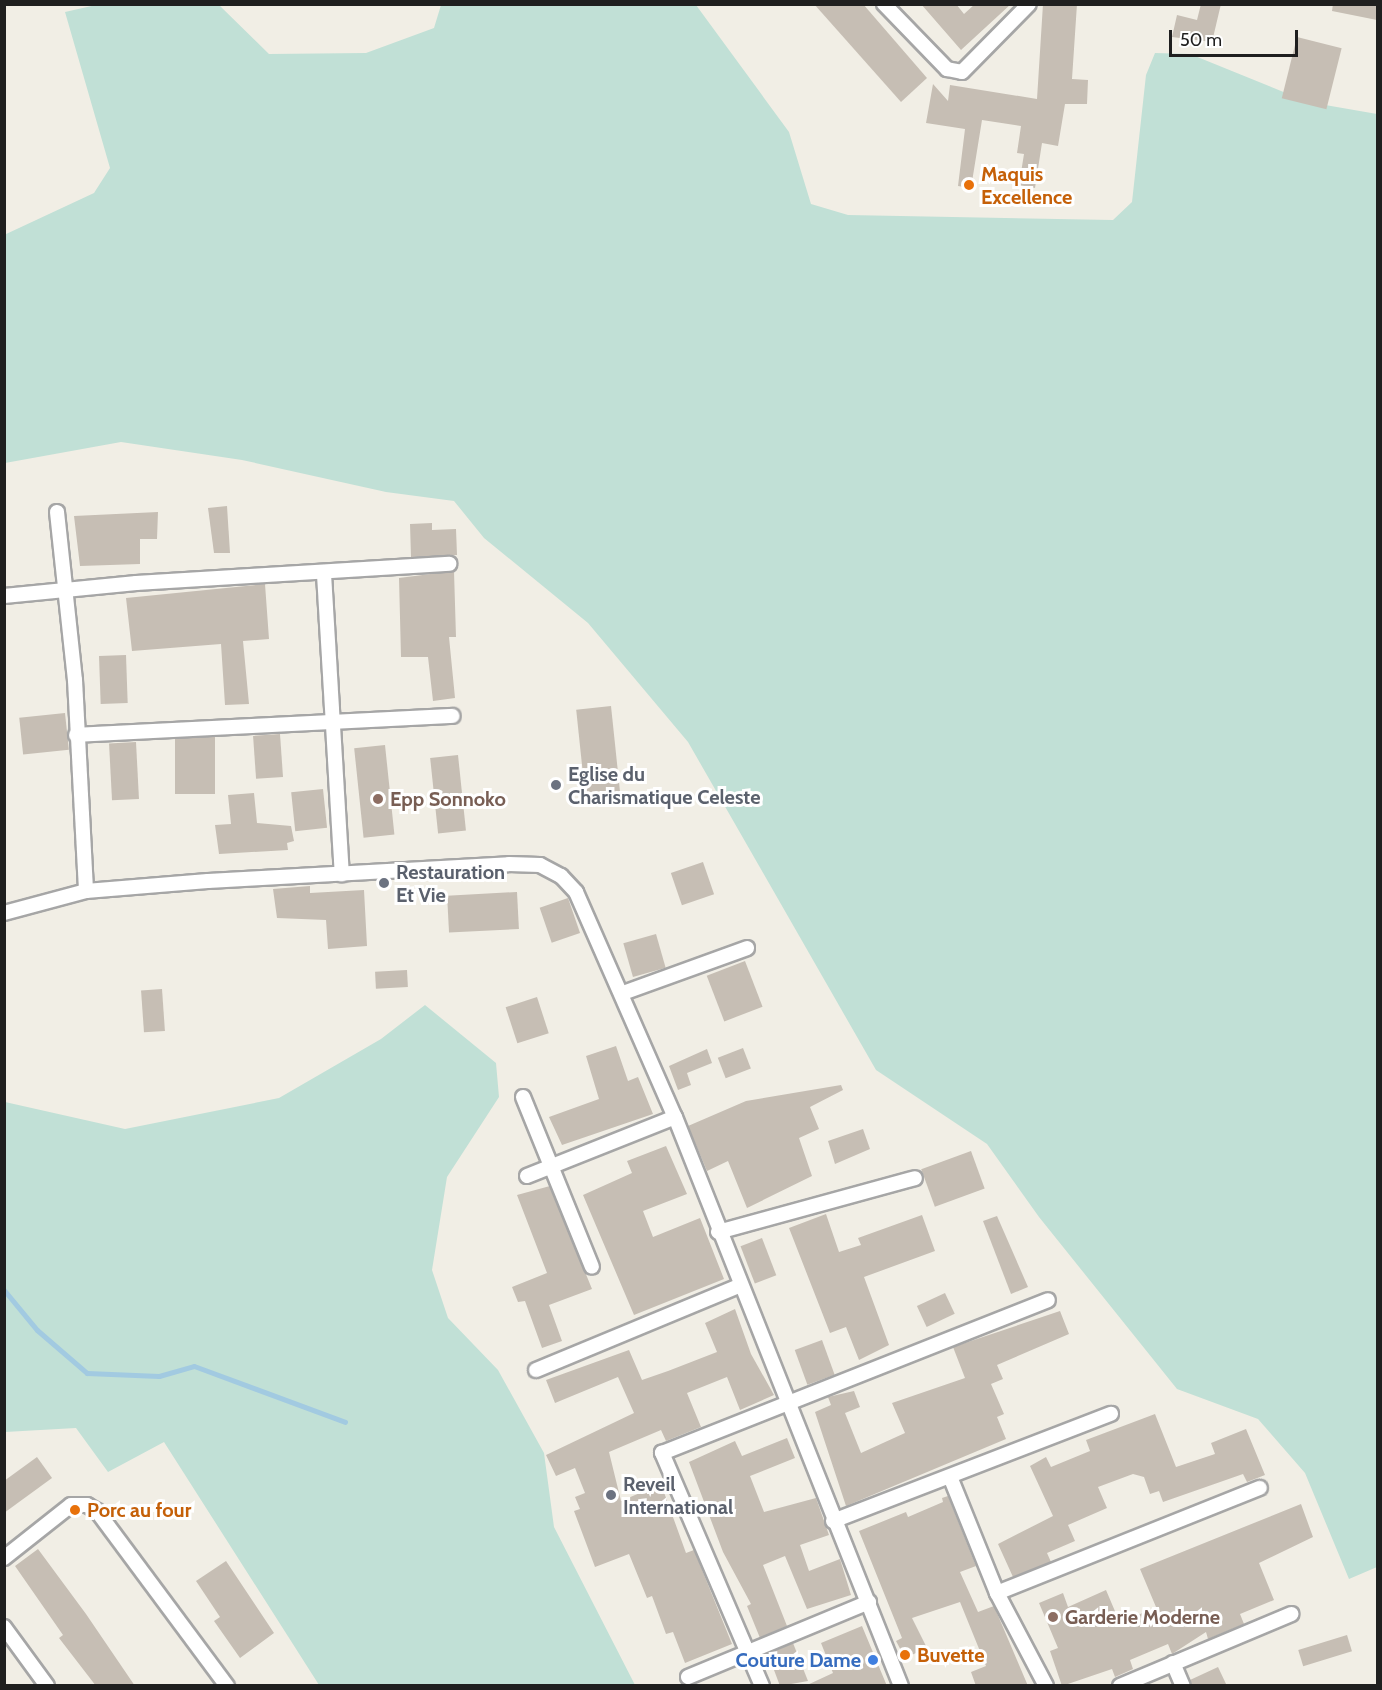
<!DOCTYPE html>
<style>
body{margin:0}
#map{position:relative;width:1382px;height:1690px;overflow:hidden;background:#f1eee5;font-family:Cabin,sans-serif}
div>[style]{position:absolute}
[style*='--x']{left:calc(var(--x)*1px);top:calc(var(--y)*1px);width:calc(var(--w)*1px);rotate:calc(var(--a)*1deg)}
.wetland>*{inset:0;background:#c1e0d6}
.stream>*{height:5px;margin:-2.5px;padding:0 2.5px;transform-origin:2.5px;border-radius:2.5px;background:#a2cae1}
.building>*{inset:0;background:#c6beb4;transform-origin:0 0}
.roads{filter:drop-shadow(2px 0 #a6a6a6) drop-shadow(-2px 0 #a6a6a6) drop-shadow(0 2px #a6a6a6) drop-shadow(0 -2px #a6a6a6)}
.minor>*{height:14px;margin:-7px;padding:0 7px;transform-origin:7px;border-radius:7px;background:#fff}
.dots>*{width:16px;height:16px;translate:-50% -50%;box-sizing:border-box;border:3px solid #fff;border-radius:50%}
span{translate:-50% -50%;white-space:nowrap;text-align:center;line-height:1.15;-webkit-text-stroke:6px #fff;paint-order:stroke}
.food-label{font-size:20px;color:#c56008;font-weight:700}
.left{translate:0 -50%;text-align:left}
.worship-label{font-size:20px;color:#5b616d;font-weight:700}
.education-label{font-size:20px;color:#785e54;font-weight:700}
.shop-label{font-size:20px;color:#366cbe;font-weight:700}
.right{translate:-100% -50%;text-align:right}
.frame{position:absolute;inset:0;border:6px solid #1f1f1f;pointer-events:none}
.scale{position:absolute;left:1169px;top:30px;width:129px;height:27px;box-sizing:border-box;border:3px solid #1f1f1f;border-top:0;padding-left:8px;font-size:18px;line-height:21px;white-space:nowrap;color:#1f1f1f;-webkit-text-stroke:4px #fff;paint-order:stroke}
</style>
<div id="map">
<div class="wetland">
<div style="clip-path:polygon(96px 5px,219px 5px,269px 54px,366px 53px,434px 28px,441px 5px,696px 5px,789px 132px,811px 204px,848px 215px,1113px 220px,1132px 202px,1146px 75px,1155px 53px,1190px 54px,1308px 102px,1377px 114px,1377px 1567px,1349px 1579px,1305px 1473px,1258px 1419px,1177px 1389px,1039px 1217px,987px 1144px,876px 1070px,688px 742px,588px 623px,484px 538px,454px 501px,386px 492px,242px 460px,121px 442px,5px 463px,4px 235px,94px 193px,110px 168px,65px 12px)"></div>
<div style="clip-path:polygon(425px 1005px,496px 1063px,499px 1097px,447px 1177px,432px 1270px,448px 1318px,498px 1370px,544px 1453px,554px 1527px,635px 1685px,319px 1685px,164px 1442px,108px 1472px,76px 1428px,5px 1432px,5px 1102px,125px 1129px,279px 1098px,381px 1039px)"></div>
</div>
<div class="stream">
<div style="--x:4;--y:1290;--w:52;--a:50.5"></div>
<div style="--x:37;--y:1330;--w:66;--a:40.7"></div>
<div style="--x:87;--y:1373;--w:72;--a:2.4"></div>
<div style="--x:159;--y:1376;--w:36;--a:-16"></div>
<div style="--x:194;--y:1366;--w:161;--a:20.3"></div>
</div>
<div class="building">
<div style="clip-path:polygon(814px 4px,863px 4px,927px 78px,901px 102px)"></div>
<div style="clip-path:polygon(921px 4px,956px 4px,964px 14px,975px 4px,1011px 4px,961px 50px)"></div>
<div style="clip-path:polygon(1043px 4px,1077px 4px,1072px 79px,1088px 80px,1087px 104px,1065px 104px,1058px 146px,1042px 143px,1035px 188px,1019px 185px,1024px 154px,1017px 153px,1021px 126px,982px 120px,971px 188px,958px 186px,965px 129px,926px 123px,933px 84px,948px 101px,950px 85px,1037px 99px)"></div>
<div style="clip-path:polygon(1201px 4px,1221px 4px,1212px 42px,1172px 37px,1177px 15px,1197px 20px)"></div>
<div style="clip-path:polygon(1333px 4px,1377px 4px,1377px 20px,1332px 11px)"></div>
<div style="left:1297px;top:37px;width:46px;height:63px;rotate:14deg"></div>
<div style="clip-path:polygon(227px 506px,230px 553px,214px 553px,208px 508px)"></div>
<div style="clip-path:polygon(158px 512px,157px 539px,140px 539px,140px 564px,80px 566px,74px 516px)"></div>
<div style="clip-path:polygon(432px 523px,432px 530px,456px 529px,457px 555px,411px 557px,410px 524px)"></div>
<div style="clip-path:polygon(454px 571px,456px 637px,449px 637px,455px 698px,433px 701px,428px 657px,401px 657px,399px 578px)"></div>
<div style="clip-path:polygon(265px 584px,269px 639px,243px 641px,249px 704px,225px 705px,221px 644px,132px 651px,126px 598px)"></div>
<div style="left:126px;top:655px;width:48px;height:27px;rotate:88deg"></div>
<div style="left:611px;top:706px;width:89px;height:35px;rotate:84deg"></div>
<div style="left:65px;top:713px;width:37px;height:46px;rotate:84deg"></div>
<div style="left:280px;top:734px;width:43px;height:27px;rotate:86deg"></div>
<div style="left:215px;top:737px;width:57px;height:40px;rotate:90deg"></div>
<div style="left:136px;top:742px;width:57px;height:27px;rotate:87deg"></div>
<div style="left:385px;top:745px;width:90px;height:31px;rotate:84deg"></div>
<div style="left:458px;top:755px;width:76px;height:28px;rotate:84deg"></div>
<div style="left:323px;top:789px;width:39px;height:32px;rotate:84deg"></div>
<div style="clip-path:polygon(254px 793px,257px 823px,291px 826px,294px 841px,287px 843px,288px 850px,219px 854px,215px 825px,231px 824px,228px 795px)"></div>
<div style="left:703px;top:862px;width:34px;height:34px;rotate:71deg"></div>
<div style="clip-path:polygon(310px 886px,310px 893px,364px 890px,367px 946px,328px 949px,326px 920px,277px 918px,273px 889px)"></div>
<div style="left:517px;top:892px;width:37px;height:70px;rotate:87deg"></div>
<div style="left:568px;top:898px;width:37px;height:30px;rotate:71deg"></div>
<div style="left:656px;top:934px;width:35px;height:34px;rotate:74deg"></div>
<div style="left:745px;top:961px;width:49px;height:41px;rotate:69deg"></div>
<div style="left:407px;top:970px;width:17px;height:32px;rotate:87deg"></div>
<div style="left:162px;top:989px;width:42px;height:21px;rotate:86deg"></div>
<div style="left:537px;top:997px;width:38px;height:33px;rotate:72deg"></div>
<div style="clip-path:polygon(616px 1046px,628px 1081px,638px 1077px,653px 1114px,562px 1145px,549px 1117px,599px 1099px,586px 1056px)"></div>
<div style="left:743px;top:1048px;width:22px;height:27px;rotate:69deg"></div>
<div style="clip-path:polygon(707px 1049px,712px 1063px,687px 1073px,691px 1085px,678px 1090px,669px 1066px)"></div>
<div style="clip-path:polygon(841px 1085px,843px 1090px,810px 1107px,819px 1129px,799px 1138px,812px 1176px,747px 1208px,728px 1161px,707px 1171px,688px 1126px,746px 1101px)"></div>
<div style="clip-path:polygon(863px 1129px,870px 1149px,835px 1164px,828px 1141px)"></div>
<div style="clip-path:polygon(666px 1146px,687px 1194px,643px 1211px,653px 1237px,700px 1218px,724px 1279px,634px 1315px,583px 1195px,632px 1173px,627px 1161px)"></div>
<div style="left:971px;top:1151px;width:40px;height:53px;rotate:70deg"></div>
<div style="clip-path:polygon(550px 1186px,592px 1289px,549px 1305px,562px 1341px,542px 1348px,525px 1301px,518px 1302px,512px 1287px,547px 1273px,517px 1195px)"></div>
<div style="clip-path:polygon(826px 1214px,839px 1252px,861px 1245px,858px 1238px,922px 1215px,935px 1251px,864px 1277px,889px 1345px,859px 1360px,846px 1327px,830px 1333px,789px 1228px)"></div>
<div style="clip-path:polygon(997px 1216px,1028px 1287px,1011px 1294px,983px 1221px)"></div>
<div style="left:762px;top:1238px;width:40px;height:23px;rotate:69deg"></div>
<div style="left:945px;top:1293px;width:23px;height:31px;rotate:65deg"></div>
<div style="clip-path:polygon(735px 1309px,751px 1354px,774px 1395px,740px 1410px,727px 1377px,687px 1393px,701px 1427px,666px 1441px,661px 1430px,609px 1452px,621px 1501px,661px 1484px,686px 1553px,694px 1550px,732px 1644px,685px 1663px,673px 1632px,666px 1634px,652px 1596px,647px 1598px,629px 1554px,595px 1567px,574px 1511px,580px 1509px,575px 1497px,585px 1493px,575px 1468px,556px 1476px,546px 1455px,634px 1413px,618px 1377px,555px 1403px,546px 1380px,629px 1350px,642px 1380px,668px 1371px,717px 1352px,705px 1323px)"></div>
<div style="clip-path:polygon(1060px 1311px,1069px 1334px,997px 1365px,1003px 1379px,991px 1384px,1004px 1414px,997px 1417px,1006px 1439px,846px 1506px,815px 1412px,831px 1405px,828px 1397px,854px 1391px,860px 1407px,845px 1413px,861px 1453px,905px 1433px,892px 1403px,965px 1378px,953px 1347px)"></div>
<div style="left:822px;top:1340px;width:37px;height:29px;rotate:70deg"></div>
<div style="clip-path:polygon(1155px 1414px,1176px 1467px,1215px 1454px,1211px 1443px,1246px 1429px,1265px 1475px,1247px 1482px,1243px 1474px,1163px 1502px,1159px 1491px,1150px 1494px,1144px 1477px,1133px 1474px,1098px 1487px,1107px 1508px,1068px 1525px,1075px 1541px,1047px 1553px,1051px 1562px,1013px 1577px,998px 1544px,1053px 1516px,1030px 1466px,1046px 1457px,1051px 1467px,1090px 1451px,1086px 1440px)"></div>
<div style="clip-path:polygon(787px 1438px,795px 1458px,750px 1476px,764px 1512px,816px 1498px,829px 1535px,800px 1545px,809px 1571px,840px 1559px,851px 1595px,807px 1609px,785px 1556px,763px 1565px,787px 1626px,760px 1638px,747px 1606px,751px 1604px,723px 1552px,689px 1462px,735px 1441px,742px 1456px)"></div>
<div style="clip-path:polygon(37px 1457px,52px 1478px,4px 1513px,4px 1481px)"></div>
<div style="clip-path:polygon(948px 1496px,976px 1566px,960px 1572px,978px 1612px,994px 1606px,1028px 1686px,976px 1686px,971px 1672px,986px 1666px,960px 1602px,912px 1618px,927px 1648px,905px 1658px,896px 1641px,902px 1638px,859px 1531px,906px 1512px,908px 1517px,943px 1502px,942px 1498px)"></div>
<div style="clip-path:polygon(1301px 1504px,1313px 1537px,1259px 1563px,1274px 1600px,1240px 1614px,1244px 1624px,1208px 1639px,1206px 1632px,1172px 1654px,1168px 1644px,1130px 1660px,1133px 1669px,1115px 1677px,1112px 1669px,1062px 1686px,1050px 1651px,1058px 1648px,1039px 1603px,1063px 1593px,1068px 1607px,1106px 1590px,1120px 1623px,1156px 1607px,1140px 1569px)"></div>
<div style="clip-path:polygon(38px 1549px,86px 1614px,135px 1686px,96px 1686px,59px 1638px,63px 1635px,15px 1566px)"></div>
<div style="clip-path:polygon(226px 1561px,274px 1633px,240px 1658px,214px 1621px,220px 1617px,196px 1581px)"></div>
<div style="clip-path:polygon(862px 1626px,887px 1686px,805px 1686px,833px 1673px,821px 1643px)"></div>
<div style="left:1347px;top:1635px;width:17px;height:51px;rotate:73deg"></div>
<div style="clip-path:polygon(793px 1643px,808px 1681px,780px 1686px,768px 1654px)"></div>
<div style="clip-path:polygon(1218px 1667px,1227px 1686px,1192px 1686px,1190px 1680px)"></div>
</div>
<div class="roads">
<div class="minor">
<div style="--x:884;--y:4;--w:91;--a:45.9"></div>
<div style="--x:947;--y:69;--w:15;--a:11"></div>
<div style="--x:962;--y:72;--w:95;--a:-45.4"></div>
<div style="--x:57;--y:512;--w:169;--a:83.9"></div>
<div style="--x:75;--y:680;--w:211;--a:87"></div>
<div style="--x:324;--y:574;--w:301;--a:86.6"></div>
<div style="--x:4;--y:596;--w:133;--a:-5.6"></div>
<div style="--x:136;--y:583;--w:314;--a:-3.5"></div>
<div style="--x:76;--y:735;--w:377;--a:-2.9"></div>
<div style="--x:4;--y:913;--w:85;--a:-15"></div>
<div style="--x:86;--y:891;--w:122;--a:-4.7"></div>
<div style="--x:208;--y:881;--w:301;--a:-3.2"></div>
<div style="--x:509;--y:864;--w:31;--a:2"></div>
<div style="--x:540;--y:865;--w:24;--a:28"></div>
<div style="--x:561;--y:876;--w:22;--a:47"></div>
<div style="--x:576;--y:892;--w:246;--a:66.3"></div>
<div style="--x:675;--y:1117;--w:612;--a:68.34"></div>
<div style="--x:623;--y:993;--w:132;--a:-19.9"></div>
<div style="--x:523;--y:1097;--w:183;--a:67.9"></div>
<div style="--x:527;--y:1176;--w:159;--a:-21.7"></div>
<div style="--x:718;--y:1232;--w:204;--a:-15.3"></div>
<div style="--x:536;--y:1370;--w:220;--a:-22.5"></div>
<div style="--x:951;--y:1479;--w:123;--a:68"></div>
<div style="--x:997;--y:1593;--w:105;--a:62.2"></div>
<div style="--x:833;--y:1521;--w:298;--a:-21.1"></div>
<div style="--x:4;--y:1558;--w:85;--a:-38.3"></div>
<div style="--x:71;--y:1505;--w:16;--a:0"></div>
<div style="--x:87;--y:1505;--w:12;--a:31"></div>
<div style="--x:97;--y:1511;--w:218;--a:53.4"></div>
<div style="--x:997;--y:1593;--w:283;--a:-21.8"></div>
<div style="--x:4;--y:1627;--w:73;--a:53.9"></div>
<div style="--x:1173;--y:1663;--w:25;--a:67"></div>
<div style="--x:688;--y:1677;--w:196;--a:-22.5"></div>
<div style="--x:762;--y:1686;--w:254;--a:-113.2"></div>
<div style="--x:662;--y:1453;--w:415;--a:-21.6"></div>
<div style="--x:1120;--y:1686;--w:186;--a:-22.8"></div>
</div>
</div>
<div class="dots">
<div style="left:969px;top:185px;background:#e8710a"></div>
<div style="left:556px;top:785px;background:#6b7280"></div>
<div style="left:378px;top:799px;background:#8d6e63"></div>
<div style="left:384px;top:883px;background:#6b7280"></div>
<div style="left:611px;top:1495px;background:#6b7280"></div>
<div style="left:75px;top:1510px;background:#e8710a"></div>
<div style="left:1053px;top:1617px;background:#8d6e63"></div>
<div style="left:905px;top:1655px;background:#e8710a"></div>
<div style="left:873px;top:1660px;background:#3f7fe0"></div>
</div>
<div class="food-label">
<span class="left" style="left:981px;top:186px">Maquis<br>Excellence</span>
<span class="left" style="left:87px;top:1510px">Porc au four</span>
<span class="left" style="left:917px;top:1655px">Buvette</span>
</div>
<div class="worship-label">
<span class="left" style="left:568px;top:786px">Eglise du<br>Charismatique Celeste</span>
<span class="left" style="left:396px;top:884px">Restauration<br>Et Vie</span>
<span class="left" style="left:623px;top:1496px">Reveil<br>International</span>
</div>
<div class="education-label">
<span class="left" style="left:390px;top:799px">Epp Sonnoko</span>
<span class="left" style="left:1065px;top:1617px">Garderie Moderne</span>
</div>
<div class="shop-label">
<span class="right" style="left:861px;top:1660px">Couture Dame</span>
</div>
<div class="frame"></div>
<div class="scale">50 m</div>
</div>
